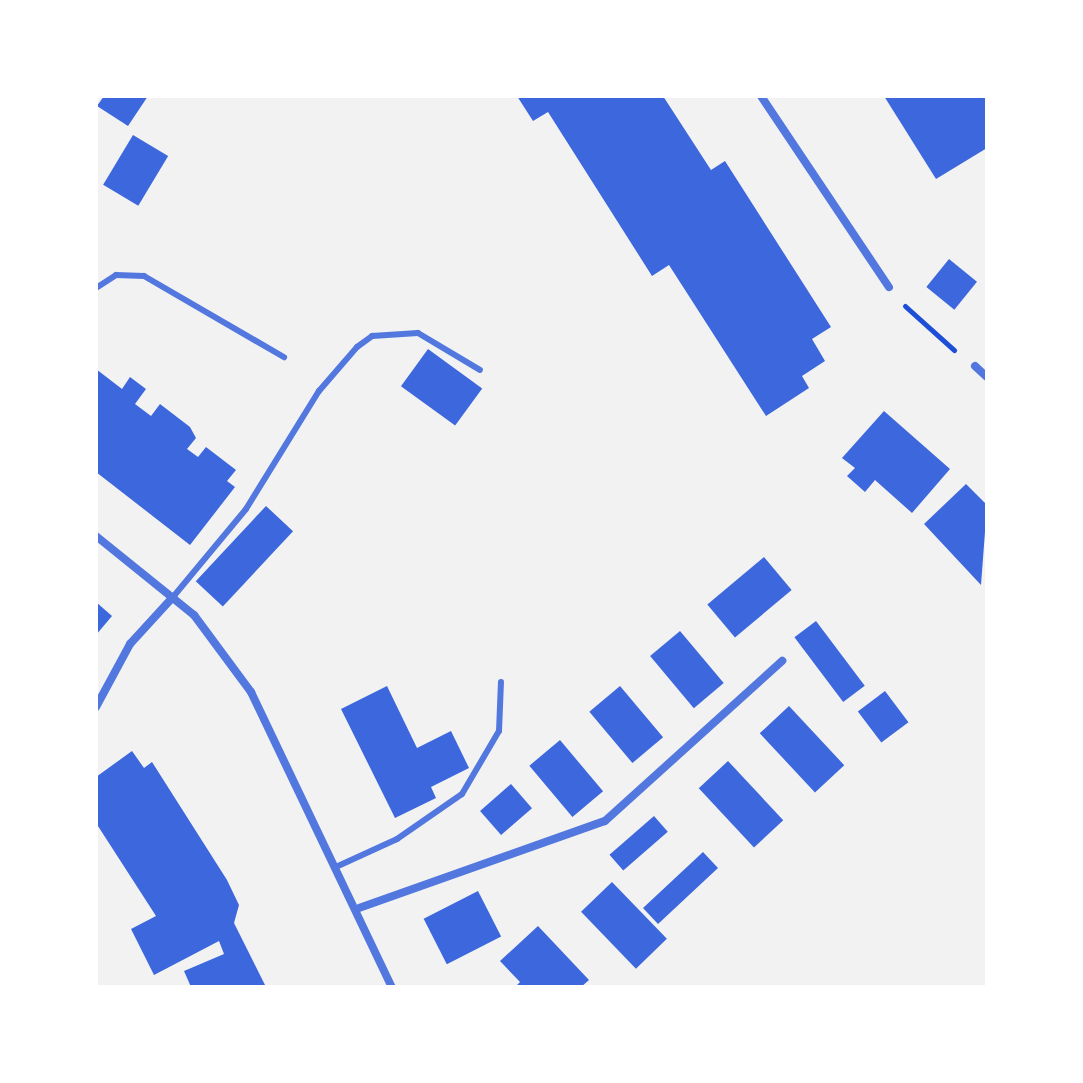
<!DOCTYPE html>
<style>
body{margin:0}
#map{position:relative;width:1083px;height:1083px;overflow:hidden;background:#f2f2f2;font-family:"DejaVu Sans",sans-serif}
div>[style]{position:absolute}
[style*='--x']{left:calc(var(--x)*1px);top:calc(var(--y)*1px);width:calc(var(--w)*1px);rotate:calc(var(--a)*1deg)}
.building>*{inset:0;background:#3d67dc;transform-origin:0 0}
.path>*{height:5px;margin:-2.5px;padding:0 2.5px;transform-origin:2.5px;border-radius:2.5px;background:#1d4ed8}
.service>*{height:6px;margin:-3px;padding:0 3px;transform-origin:3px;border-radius:3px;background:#5277de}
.minor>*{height:8px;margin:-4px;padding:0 4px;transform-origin:4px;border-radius:4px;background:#5277de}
span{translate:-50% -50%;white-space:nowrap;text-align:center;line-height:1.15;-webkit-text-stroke:6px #fff;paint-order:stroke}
.frame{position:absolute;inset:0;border:98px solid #fff;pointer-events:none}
</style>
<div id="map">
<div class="building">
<div style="clip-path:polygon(104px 96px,148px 96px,128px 126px,97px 106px)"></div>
<div style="clip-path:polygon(517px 96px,663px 96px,711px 170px,725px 161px,831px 327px,812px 339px,825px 361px,802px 376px,809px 388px,766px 416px,669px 265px,652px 276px,548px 112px,533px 121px)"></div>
<div style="clip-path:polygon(884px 96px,987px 96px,987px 148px,936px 179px)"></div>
<div style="left:133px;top:135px;width:41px;height:58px;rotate:31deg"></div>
<div style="left:949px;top:259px;width:36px;height:36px;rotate:39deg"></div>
<div style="left:428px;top:349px;width:67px;height:46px;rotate:36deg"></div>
<div style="clip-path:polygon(96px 369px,122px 389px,130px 377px,146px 389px,135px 404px,151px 416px,160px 404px,190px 427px,196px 438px,187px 449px,198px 457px,206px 447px,236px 470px,227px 481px,235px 487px,190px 545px,96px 472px)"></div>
<div style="clip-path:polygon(884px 411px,950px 469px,912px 513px,875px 480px,865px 492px,847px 476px,855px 468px,842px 458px)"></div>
<div style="clip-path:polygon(966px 484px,987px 505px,981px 585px,924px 524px)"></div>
<div style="left:266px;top:506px;width:37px;height:103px;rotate:43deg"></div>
<div style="left:764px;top:557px;width:43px;height:74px;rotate:50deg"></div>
<div style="clip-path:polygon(96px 602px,112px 616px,96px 635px)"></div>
<div style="left:816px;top:621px;width:81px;height:27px;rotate:53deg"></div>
<div style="left:680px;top:631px;width:68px;height:39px;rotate:50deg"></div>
<div style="clip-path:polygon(387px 686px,417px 748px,451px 731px,469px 768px,431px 787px,436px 798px,395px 818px,341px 709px)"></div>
<div style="left:620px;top:686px;width:67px;height:40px;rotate:50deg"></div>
<div style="left:885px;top:691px;width:39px;height:34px;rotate:53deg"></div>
<div style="left:789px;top:706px;width:81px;height:40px;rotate:47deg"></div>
<div style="left:560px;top:740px;width:67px;height:40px;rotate:50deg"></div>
<div style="clip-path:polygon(132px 751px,144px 768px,152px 762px,227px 880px,239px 905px,234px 923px,266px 987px,191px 987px,184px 971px,224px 954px,219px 941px,154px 975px,131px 929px,156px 916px,96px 823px,96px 777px)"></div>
<div style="left:728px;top:761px;width:81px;height:40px;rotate:47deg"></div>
<div style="left:511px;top:784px;width:32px;height:41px;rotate:49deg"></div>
<div style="left:654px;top:816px;width:21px;height:59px;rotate:49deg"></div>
<div style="left:703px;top:852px;width:22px;height:82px;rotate:47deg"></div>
<div style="left:612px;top:882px;width:79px;height:43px;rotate:46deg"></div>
<div style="left:478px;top:891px;width:51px;height:61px;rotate:63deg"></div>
<div style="clip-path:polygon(538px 926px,589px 980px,581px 987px,515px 987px,520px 982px,500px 961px)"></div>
</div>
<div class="path">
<div style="--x:905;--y:306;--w:66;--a:41.9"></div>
</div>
<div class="service">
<div style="--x:96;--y:288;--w:24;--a:-33"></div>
<div style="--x:116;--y:275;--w:28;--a:2"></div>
<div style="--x:144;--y:276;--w:162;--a:30.1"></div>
<div style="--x:173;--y:597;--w:114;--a:-50.3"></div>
<div style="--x:246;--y:509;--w:139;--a:-58.3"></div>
<div style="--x:319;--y:391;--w:58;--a:-49.2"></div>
<div style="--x:357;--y:347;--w:19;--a:-36"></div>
<div style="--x:372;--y:336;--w:46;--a:-3.7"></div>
<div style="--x:418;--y:333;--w:72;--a:30.8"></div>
<div style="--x:338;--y:866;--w:65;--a:-24.6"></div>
<div style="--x:397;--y:839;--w:79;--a:-34.7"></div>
<div style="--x:462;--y:794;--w:73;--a:-59.6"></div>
<div style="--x:499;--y:731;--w:49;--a:-87.7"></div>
</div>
<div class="minor">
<div style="--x:761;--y:96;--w:230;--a:56.2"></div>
<div style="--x:975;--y:366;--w:16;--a:43"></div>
<div style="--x:96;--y:536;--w:126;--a:38.9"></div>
<div style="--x:194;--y:615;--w:96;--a:53.5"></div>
<div style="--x:251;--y:692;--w:327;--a:64.5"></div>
<div style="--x:96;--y:707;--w:72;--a:-61.6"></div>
<div style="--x:130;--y:644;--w:64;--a:-47.5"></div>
<div style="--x:359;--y:908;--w:261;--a:-19.5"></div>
<div style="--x:605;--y:821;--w:239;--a:-42.1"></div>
</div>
<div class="frame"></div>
</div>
